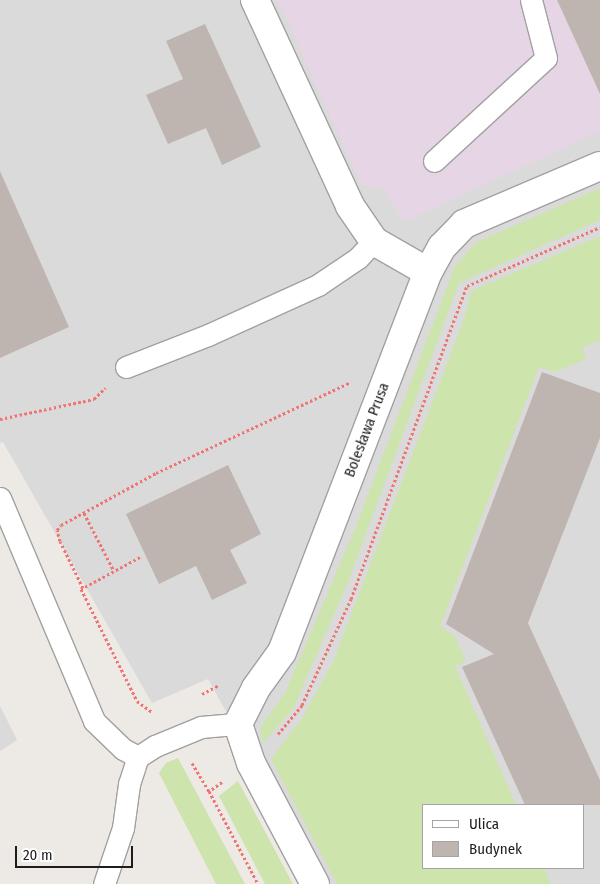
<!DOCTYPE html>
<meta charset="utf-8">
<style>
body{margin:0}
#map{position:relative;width:600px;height:884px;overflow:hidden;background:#ede9e4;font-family:"Fira Sans Condensed",sans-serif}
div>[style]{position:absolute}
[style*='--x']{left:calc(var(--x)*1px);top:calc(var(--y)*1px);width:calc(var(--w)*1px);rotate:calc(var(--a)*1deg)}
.residential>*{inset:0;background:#dbdada}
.industrial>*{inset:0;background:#e6d6e5}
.grass>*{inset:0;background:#cde4ad}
.building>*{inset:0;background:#beb5b0}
.path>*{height:3px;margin-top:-1.5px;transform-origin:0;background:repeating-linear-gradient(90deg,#ef7473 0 2.5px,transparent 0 5px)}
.roads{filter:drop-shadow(1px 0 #a1a1a1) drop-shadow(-1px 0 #a1a1a1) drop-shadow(0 1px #a1a1a1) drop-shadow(0 -1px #a1a1a1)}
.lane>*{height:21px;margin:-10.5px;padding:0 10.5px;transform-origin:10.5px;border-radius:10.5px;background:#fff}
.street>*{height:28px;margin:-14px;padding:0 14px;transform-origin:14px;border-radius:14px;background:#fff}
span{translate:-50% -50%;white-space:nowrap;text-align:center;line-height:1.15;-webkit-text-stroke:4px #fff;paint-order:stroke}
.street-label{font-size:15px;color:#1d1d1d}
.legend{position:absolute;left:422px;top:804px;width:162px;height:65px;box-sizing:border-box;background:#fff;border:1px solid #a5a5a5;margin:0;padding:6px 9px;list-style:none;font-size:15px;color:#1d1d1d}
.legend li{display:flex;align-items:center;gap:10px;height:25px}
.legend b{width:25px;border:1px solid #a5a5a5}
.scale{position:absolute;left:15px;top:846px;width:118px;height:22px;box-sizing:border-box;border:2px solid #1d1d1d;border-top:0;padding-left:6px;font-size:15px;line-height:18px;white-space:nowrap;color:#1d1d1d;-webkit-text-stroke:4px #fff;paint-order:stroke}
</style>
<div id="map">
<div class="residential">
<div style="clip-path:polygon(evenodd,0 0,600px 0,600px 884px,322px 884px,208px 679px,152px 703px,3px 442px,0 443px,0 0,424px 805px,584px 805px,584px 868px,424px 868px,424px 805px)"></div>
<div style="clip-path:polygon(0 706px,17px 740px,0 751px)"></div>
</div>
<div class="industrial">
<div style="clip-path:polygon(278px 0,600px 0,600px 131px,404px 222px,384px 189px,361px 185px)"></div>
</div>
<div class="grass">
<div style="clip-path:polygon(600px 188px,600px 220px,459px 283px,348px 582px,293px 709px,263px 743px,260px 728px,285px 693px,357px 524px,454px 268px,475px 243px)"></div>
<div style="clip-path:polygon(600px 236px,600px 340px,582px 348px,586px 359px,555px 372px,539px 367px,440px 626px,455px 636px,466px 661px,455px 666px,516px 805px,424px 805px,424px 868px,544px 868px,551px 884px,337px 884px,271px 759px,302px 718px,333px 662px,464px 319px,471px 291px)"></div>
<div style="clip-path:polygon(178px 758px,245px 884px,216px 884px,159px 773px,166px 763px)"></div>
<div style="clip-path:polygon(238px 781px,293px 884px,265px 884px,219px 796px)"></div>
</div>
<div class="building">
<div style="clip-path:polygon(557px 0,600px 0,600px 94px)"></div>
<div style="clip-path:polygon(205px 24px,261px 147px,222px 165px,206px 128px,168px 144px,146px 95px,183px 79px,166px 41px)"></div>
<div style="clip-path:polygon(0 171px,69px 327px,0 358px)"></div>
<div style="clip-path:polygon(542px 372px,600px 393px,600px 438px,528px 623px,600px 780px,600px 805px,525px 805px,462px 667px,494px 654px,446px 624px)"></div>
<div style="clip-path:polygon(228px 465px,261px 534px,230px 550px,247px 583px,212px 600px,196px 566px,159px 584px,126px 514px)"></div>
</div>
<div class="path">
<div style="--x:0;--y:419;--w:96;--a:-12"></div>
<div style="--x:94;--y:399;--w:16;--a:-45"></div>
<div style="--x:84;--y:513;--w:65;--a:62.7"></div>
<div style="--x:140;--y:557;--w:67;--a:151.5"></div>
<div style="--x:81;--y:589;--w:125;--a:63.4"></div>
<div style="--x:137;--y:701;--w:19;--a:36"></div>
<div style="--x:83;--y:588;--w:52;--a:-116.1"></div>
<div style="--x:60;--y:541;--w:11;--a:-105"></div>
<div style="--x:57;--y:530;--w:6;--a:-51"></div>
<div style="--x:61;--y:525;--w:108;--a:-28.7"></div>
<div style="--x:156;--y:473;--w:213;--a:-25"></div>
<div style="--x:202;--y:694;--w:19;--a:-28"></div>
<div style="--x:278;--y:734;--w:38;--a:-50"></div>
<div style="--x:302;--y:705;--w:117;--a:-65.2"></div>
<div style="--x:351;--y:599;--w:334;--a:-69.7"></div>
<div style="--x:467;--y:286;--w:145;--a:-23.9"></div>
<div style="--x:192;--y:763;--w:33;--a:59"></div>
<div style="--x:222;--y:782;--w:16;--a:145"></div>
<div style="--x:209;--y:791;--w:105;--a:62.2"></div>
</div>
<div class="roads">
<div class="lane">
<div style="--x:434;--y:161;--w:152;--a:-42.6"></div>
<div style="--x:546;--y:58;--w:60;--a:-104.5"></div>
<div style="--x:126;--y:367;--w:88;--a:-21.3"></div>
<div style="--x:208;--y:335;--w:121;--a:-24.4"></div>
<div style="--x:318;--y:285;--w:48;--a:-34"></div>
<div style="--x:358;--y:258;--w:23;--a:-47"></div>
<div style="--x:0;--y:498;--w:242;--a:67.1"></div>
<div style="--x:94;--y:721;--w:40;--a:44"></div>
<div style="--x:123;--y:749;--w:17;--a:28"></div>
<div style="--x:138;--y:757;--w:20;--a:-33"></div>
<div style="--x:155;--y:746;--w:50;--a:-22.4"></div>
<div style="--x:201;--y:727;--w:37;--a:-5"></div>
<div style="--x:104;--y:884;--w:59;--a:-71.3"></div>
<div style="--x:123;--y:828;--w:44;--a:-82.2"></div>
<div style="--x:129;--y:784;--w:28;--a:-72"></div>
</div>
<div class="street">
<div style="--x:255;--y:0;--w:227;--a:65.2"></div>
<div style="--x:350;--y:206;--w:42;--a:55.6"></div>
<div style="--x:374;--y:241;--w:62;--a:29.9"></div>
<div style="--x:315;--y:884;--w:137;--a:-117.9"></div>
<div style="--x:251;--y:763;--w:41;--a:-108.4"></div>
<div style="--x:238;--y:724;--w:40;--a:-63.4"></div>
<div style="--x:256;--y:688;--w:44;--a:-54.2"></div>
<div style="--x:282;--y:652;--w:407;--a:-69"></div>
<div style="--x:428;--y:272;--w:29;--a:-61"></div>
<div style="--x:442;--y:247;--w:32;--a:-46"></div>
<div style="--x:464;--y:224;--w:148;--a:-23.1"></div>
</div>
</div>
<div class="street-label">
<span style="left:367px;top:430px;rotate:-69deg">Bolesława Prusa</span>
</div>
<ul class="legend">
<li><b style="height:6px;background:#fff"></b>Ulica</li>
<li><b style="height:14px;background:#beb5b0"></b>Budynek</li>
</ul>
<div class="scale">20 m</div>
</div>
